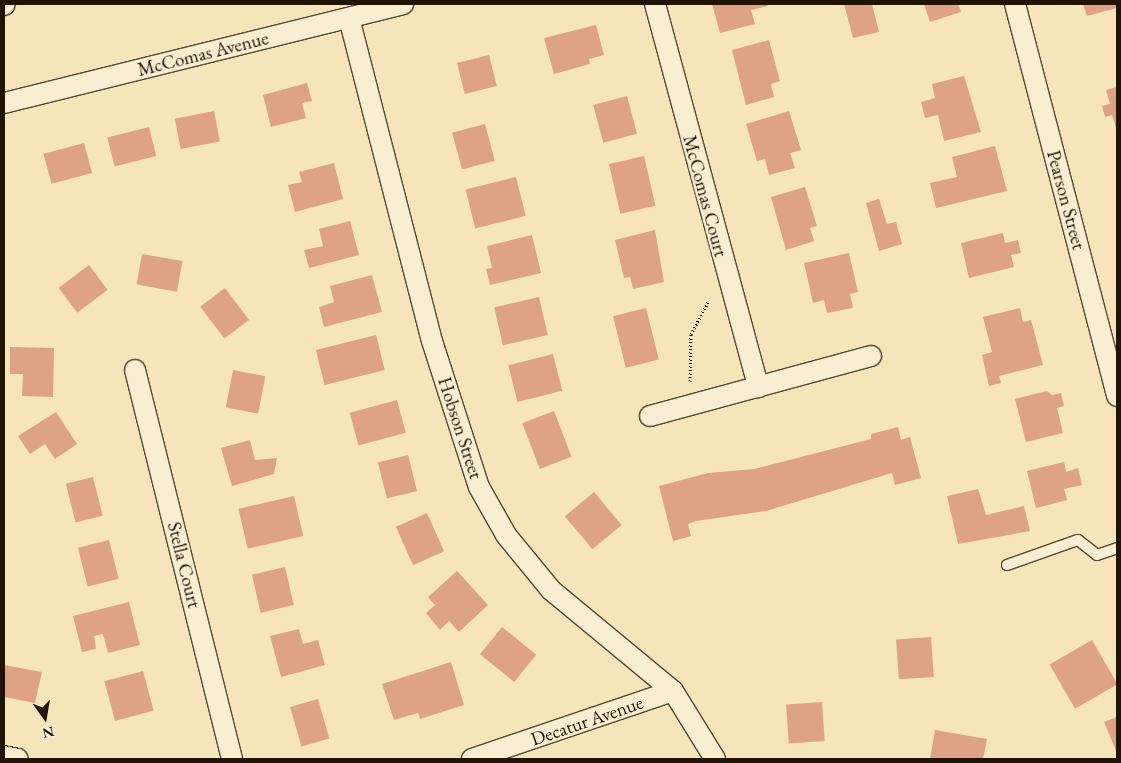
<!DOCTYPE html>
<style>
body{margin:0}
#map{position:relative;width:1121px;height:763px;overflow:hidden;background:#f6e4ba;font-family:"EB Garamond",serif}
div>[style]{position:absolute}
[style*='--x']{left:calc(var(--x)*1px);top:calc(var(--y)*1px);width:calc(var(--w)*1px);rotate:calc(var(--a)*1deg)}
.building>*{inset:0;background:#dea387;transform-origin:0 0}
.path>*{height:3px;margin-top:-1.5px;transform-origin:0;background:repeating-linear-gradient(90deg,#211404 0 1px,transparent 0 3.5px)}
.roads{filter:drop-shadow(1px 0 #564832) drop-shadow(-1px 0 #564832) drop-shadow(0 1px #564832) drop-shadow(0 -1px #564832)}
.service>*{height:10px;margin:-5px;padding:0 5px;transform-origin:5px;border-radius:5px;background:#f9edd2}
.minor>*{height:20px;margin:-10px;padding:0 10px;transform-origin:10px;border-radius:10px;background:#f9edd2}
span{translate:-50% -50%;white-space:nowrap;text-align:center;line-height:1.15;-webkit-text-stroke:4.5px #f9edd2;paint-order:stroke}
.street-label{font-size:19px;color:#211404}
.frame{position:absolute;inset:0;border:5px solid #211404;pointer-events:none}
.north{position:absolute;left:20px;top:693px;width:50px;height:50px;-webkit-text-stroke:4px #f9edd2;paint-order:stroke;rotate:167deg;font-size:14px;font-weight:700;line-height:20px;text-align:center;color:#211404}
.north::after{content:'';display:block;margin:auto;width:18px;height:22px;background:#211404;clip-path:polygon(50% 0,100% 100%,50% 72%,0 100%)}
</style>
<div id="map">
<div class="building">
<div style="clip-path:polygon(712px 4px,767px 4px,768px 6px,751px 10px,755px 24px,720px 33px)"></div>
<div style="clip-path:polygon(844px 4px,872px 4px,879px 32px,853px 38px)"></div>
<div style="clip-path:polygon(924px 4px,958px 4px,961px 12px,930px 22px)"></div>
<div style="clip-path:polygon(1083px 4px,1116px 4px,1117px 8px,1087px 16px)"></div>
<div style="clip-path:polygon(596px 25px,604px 55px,589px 59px,590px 64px,554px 74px,544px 38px)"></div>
<div style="clip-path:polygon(769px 40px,780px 81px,771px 84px,774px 97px,746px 105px,732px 50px)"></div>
<div style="left:489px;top:55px;width:32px;height:33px;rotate:76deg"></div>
<div style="clip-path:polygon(964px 76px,981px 132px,944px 141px,938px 115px,925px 118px,921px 102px,935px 98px,932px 84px)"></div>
<div style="clip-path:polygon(307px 83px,312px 101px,302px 103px,306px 118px,271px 127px,263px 95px)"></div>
<div style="clip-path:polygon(1117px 87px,1117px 131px,1112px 115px,1105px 117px,1102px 106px,1110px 104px,1106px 90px)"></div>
<div style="left:627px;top:96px;width:39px;height:35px;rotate:75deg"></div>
<div style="left:214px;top:111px;width:31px;height:40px;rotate:79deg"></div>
<div style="clip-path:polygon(789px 111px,801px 150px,790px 153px,795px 168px,769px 175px,765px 159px,757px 161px,746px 124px)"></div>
<div style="left:485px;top:124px;width:38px;height:34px;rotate:75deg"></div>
<div style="left:149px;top:127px;width:30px;height:43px;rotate:76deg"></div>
<div style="left:84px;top:143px;width:31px;height:42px;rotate:75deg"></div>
<div style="clip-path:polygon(995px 146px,1007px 191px,936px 208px,930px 183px,957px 177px,952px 157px)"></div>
<div style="left:644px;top:156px;width:51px;height:36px;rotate:77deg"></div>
<div style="clip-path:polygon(334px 163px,343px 199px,295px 212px,288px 185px,302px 182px,299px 172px)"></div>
<div style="left:516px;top:177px;width:40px;height:52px;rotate:76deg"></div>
<div style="clip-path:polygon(805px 187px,817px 226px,810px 228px,814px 241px,786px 250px,771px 197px)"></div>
<div style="clip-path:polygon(879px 199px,887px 224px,896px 222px,902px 244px,879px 251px,866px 203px)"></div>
<div style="clip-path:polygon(350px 221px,359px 255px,309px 268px,304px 250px,323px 246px,319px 229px)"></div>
<div style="clip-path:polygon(655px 230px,664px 282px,633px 289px,630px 277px,624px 278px,615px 240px)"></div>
<div style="clip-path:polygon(1003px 233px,1005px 243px,1018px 240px,1021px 253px,1011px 255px,1014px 267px,969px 278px,961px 243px)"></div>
<div style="clip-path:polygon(532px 235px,541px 273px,490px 285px,486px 269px,492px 268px,487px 246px)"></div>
<div style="clip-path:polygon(849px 253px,858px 292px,850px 294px,853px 308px,827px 313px,824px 300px,813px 303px,804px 263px)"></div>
<div style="left:142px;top:254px;width:41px;height:31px;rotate:10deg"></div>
<div style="left:89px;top:265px;width:31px;height:38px;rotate:53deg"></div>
<div style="clip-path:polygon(372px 275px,382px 312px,324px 327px,319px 307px,334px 302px,330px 286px)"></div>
<div style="left:225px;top:288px;width:40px;height:31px;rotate:53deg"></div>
<div style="left:539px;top:297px;width:39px;height:46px;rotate:77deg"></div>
<div style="left:646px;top:308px;width:53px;height:34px;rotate:76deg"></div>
<div style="clip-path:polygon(1020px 308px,1023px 322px,1031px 320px,1043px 365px,999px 376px,1001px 383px,989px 386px,982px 355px,992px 352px,983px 317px)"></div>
<div style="left:376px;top:335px;width:36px;height:62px;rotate:76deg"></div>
<div style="clip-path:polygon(10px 347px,54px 348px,53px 397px,22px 396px,23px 374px,10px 374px)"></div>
<div style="left:553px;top:354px;width:38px;height:46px;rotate:76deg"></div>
<div style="left:233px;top:370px;width:33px;height:38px;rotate:11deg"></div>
<div style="clip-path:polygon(1047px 391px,1052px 395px,1061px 393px,1064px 406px,1057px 408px,1063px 433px,1026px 442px,1015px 399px)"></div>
<div style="left:397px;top:400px;width:34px;height:49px;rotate:75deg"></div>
<div style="left:554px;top:411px;width:49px;height:34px;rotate:69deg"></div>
<div style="clip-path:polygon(56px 412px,77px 444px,55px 459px,45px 444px,30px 454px,18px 436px)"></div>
<div style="clip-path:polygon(898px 427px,901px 440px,910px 437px,921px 478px,895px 485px,892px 473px,766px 511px,696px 521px,688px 524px,691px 536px,673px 541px,659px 486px,708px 473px,754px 469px,871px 439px,871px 434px)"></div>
<div style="clip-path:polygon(250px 440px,255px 460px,277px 458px,274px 474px,232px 486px,221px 448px)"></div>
<div style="left:408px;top:455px;width:37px;height:31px;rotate:76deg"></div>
<div style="clip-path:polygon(1064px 462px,1066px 472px,1078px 468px,1082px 485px,1064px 489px,1067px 500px,1036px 508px,1027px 471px)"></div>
<div style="left:93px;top:477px;width:40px;height:28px;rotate:76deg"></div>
<div style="clip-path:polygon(978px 489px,986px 515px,1024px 506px,1030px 531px,958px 544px,947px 496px)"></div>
<div style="left:594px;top:492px;width:43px;height:38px;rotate:50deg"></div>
<div style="left:294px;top:496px;width:41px;height:57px;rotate:77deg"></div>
<div style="left:427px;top:513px;width:42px;height:34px;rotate:66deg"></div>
<div style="left:109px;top:540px;width:40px;height:32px;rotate:76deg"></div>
<div style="left:285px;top:567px;width:39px;height:34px;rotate:77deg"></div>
<div style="clip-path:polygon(457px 571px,488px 605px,459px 632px,449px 621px,440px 630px,426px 613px,435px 605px,428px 597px)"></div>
<div style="clip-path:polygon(129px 602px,140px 645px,108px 653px,103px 634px,94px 636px,96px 649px,82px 652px,73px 616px)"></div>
<div style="left:502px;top:627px;width:44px;height:35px;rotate:39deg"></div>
<div style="clip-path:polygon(299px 629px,303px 644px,318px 640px,325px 665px,281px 677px,270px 636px)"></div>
<div style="left:931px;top:637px;width:40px;height:35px;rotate:86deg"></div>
<div style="left:1092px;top:640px;width:51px;height:49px;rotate:60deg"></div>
<div style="clip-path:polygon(451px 662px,464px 705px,420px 719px,418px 713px,394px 720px,382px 684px)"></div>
<div style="clip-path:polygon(4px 665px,42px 672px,35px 703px,4px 697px)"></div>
<div style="left:143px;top:671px;width:41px;height:40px;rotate:75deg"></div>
<div style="left:318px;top:699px;width:41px;height:29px;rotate:74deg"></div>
<div style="left:822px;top:702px;width:39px;height:36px;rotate:86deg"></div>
<div style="clip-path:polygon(1117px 717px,1117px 753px,1104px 722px)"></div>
<div style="clip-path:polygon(935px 730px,987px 739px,983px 759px,930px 759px)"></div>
</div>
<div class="path">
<div style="--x:690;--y:381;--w:47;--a:-88.8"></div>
<div style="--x:691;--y:334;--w:38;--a:-62"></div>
</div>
<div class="roads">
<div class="service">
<div style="--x:1007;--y:565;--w:75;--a:-19.4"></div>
<div style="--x:1078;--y:540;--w:24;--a:38"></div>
<div style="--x:1097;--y:555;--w:21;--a:-19"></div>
</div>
<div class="minor">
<div style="--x:655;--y:4;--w:397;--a:74.9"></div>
<div style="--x:1015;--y:4;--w:405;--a:75.4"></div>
<div style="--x:4;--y:5;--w:1;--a:-45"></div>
<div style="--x:349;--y:18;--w:333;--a:75.6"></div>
<div style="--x:432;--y:341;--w:153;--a:72.2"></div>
<div style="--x:479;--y:487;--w:55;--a:60.6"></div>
<div style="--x:506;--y:535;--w:71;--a:50.7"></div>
<div style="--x:551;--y:590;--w:158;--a:39.6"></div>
<div style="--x:673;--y:691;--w:80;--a:58.3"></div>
<div style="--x:4;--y:103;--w:411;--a:-13.9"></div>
<div style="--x:135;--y:370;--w:401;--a:76"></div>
<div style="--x:650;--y:416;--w:229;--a:-15.2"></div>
<div style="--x:4;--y:756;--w:14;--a:12"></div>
<div style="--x:472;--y:759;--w:212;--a:-18.7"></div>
</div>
</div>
<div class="street-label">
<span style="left:203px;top:54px;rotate:-14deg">McComas Avenue</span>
<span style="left:705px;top:196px;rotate:75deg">McComas Court</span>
<span style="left:1066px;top:200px;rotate:75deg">Pearson Street</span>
<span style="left:460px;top:428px;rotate:72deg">Hobson Street</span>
<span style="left:184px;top:565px;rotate:76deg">Stella Court</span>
<span style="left:587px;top:721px;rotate:-19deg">Decatur Avenue</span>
</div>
<div class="frame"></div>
<div class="north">N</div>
</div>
